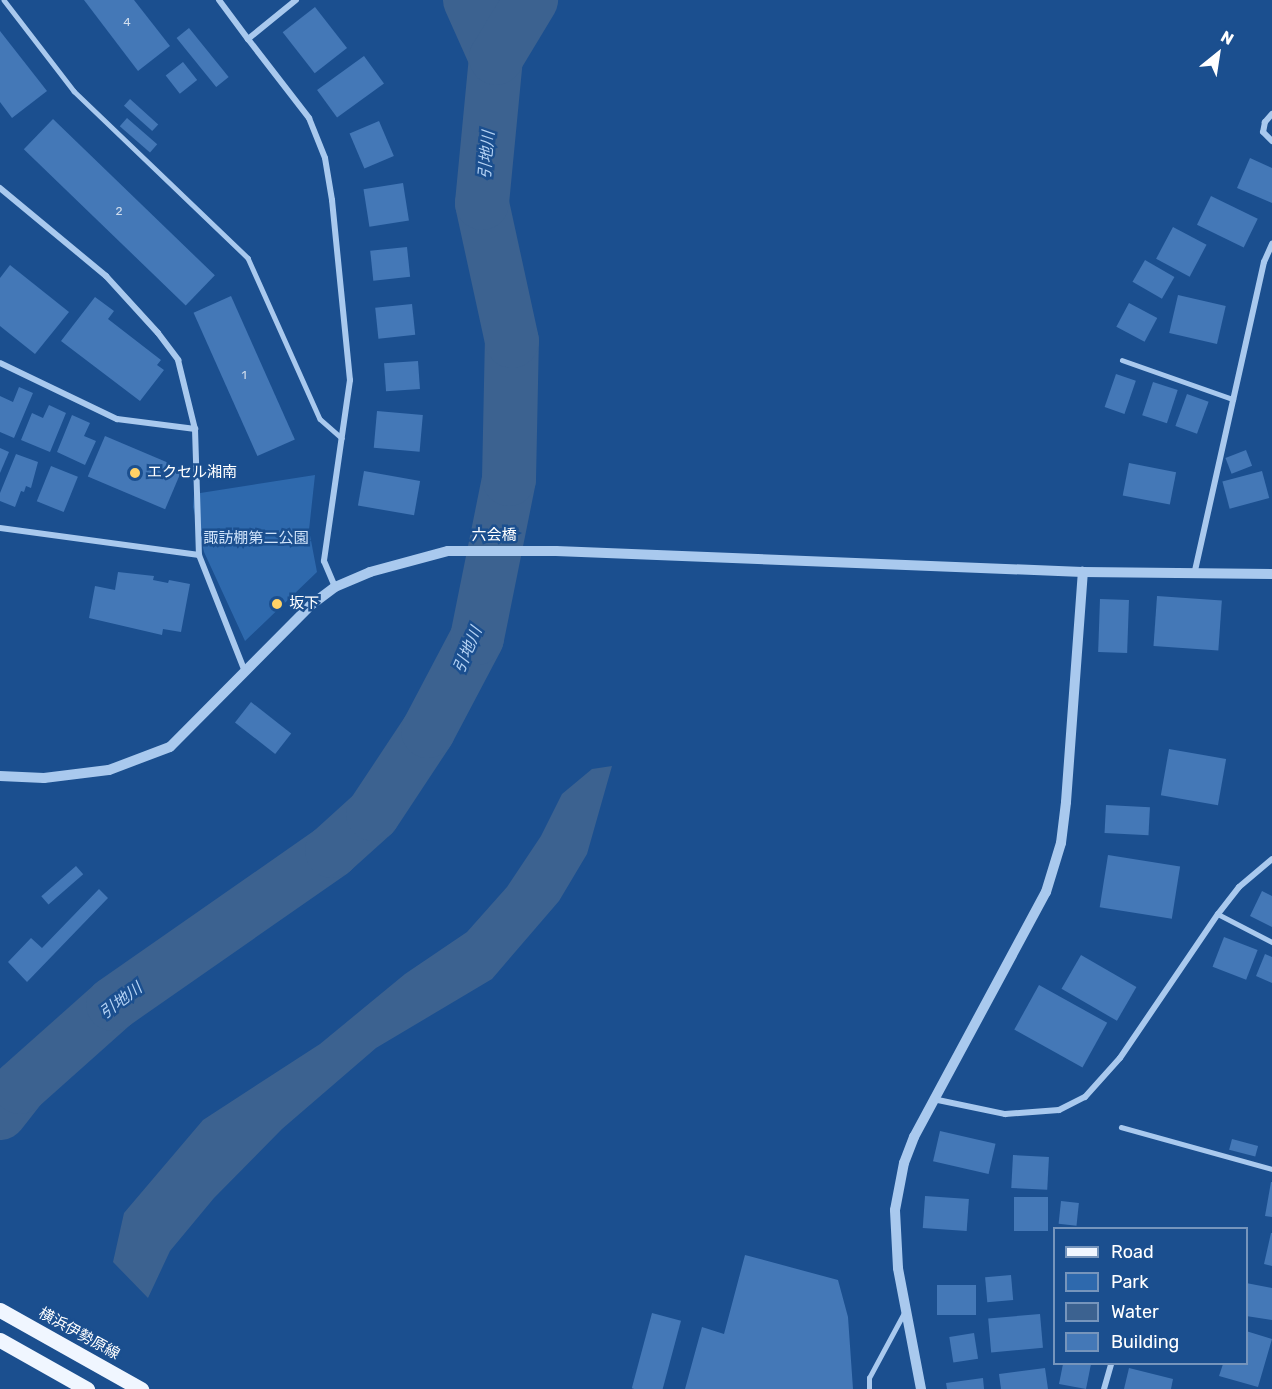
<!DOCTYPE html>
<meta charset="utf-8">
<style>
body{margin:0}
#map{position:relative;width:1272px;height:1389px;overflow:hidden;background:#1b4f8f;font-family:Rubik,"Noto Sans JP",sans-serif}
div>[style]{position:absolute}
[style*='--x']{left:calc(var(--x)*1px);top:calc(var(--y)*1px);width:calc(var(--w)*1px);rotate:calc(var(--a)*1deg)}
.green>*{inset:0;background:#2e69ad}
.water>*{inset:0;background:#3c6290}
.river>*{height:54px;margin:-27px;padding:0 27px;transform-origin:27px;border-radius:27px;background:#3c6290}
.building>*{inset:0;background:#4478b7;transform-origin:0 0}
.service>*{height:4.5px;margin:-2.25px;padding:0 2.25px;transform-origin:2.25px;border-radius:2.25px;background:#a9c9ee}
.minor>*{height:6px;margin:-3px;padding:0 3px;transform-origin:3px;border-radius:3px;background:#a9c9ee}
.tertiary>*{height:10px;margin:-5px;padding:0 5px;transform-origin:5px;border-radius:5px;background:#a9c9ee}
.primary>*{height:15px;margin:-7.5px;padding:0 7.5px;transform-origin:7.5px;border-radius:7.5px;background:#f0f6ff}
.dots>*{width:16px;height:16px;translate:-50% -50%;box-sizing:border-box;border:3px solid #1b4f8f;border-radius:50%}
span{translate:-50% -50%;white-space:nowrap;text-align:center;line-height:1.15;-webkit-text-stroke:5px #1b4f8f;paint-order:stroke}
.number-label{font-size:12px;color:#d0dded}
.number-label span{-webkit-text-stroke-width:0}
.poi-label{font-size:15px;color:#fff}
.left{translate:0 -50%;text-align:left}
.street-label{font-size:15px;color:#fff}
.park-label{font-size:15px;color:#cfe3fa}
.water-label{font-size:16px;color:#b5d3f5;font-style:italic}
.legend{position:absolute;left:1053px;top:1227px;width:195px;height:138px;box-sizing:border-box;background:#1b4f8f;border:2px solid #7695bc;margin:0;padding:8px 10px;list-style:none;font-size:18px;color:#fff}
.legend li{display:flex;align-items:center;gap:12px;height:30px}
.legend b{width:30px;border:2px solid #7695bc}
.north{position:absolute;left:1188px;top:24px;width:60px;height:60px;-webkit-text-stroke:4px #1b4f8f;paint-order:stroke;rotate:30deg;font-size:16px;font-weight:700;line-height:24px;text-align:center;color:#fff}
.north::after{content:'';display:block;margin:auto;width:21px;height:27px;background:#fff;clip-path:polygon(50% 0,100% 100%,50% 72%,0 100%)}
</style>
<div id="map">
<div class="green">
<div style="clip-path:polygon(315px 475px,309px 530px,317px 572px,245px 641px,204px 552px,193px 507px,194px 494px)"></div>
</div>
<div class="water">
<div style="clip-path:polygon(612px 766px,587px 854px,559px 901px,492px 979px,376px 1048px,282px 1129px,214px 1198px,170px 1251px,148px 1298px,113px 1262px,124px 1213px,203px 1120px,320px 1044px,405px 974px,467px 932px,507px 887px,541px 836px,562px 794px,592px 769px)"></div>
</div>
<div class="river">
<div style="--x:470;--y:0;--w:64;--a:65.9"></div>
<div style="--x:0;--y:1113;--w:33;--a:-52"></div>
<div style="--x:20;--y:1087;--w:125;--a:-41.7"></div>
<div style="--x:113;--y:1004;--w:267;--a:-34.9"></div>
<div style="--x:332;--y:851;--w:55;--a:-42.1"></div>
<div style="--x:373;--y:814;--w:100;--a:-56.5"></div>
<div style="--x:428;--y:731;--w:105;--a:-62.2"></div>
<div style="--x:477;--y:638;--w:162;--a:-78.6"></div>
<div style="--x:509;--y:479;--w:138;--a:-88.8"></div>
<div style="--x:512;--y:341;--w:141;--a:-102.3"></div>
<div style="--x:482;--y:203;--w:146;--a:-84.5"></div>
<div style="--x:496;--y:58;--w:68;--a:-58.9"></div>
</div>
<div class="building">
<div style="clip-path:polygon(84px 0,134px 0,170px 46px,138px 71px)"></div>
<div style="left:315px;top:7px;width:52px;height:41px;rotate:52deg"></div>
<div style="left:189px;top:28px;width:63px;height:16px;rotate:51deg"></div>
<div style="clip-path:polygon(0 31px,47px 91px,12px 118px,0 102px)"></div>
<div style="left:364px;top:56px;width:34px;height:58px;rotate:54deg"></div>
<div style="left:183px;top:62px;width:23px;height:22px;rotate:52deg"></div>
<div style="left:130px;top:99px;width:38px;height:9px;rotate:42deg"></div>
<div style="left:127px;top:118px;width:40px;height:11px;rotate:41deg"></div>
<div style="left:53px;top:119px;width:225px;height:42px;rotate:44deg"></div>
<div style="left:379px;top:121px;width:38px;height:32px;rotate:67deg"></div>
<div style="clip-path:polygon(1250px 158px,1272px 168px,1272px 203px,1237px 188px)"></div>
<div style="left:403px;top:183px;width:38px;height:40px;rotate:81deg"></div>
<div style="left:1211px;top:196px;width:52px;height:32px;rotate:26deg"></div>
<div style="left:1173px;top:227px;width:38px;height:36px;rotate:28deg"></div>
<div style="left:407px;top:247px;width:30px;height:37px;rotate:84deg"></div>
<div style="left:1145px;top:260px;width:34px;height:25px;rotate:30deg"></div>
<div style="clip-path:polygon(10px 265px,69px 312px,35px 354px,0 326px,0 278px)"></div>
<div style="left:1178px;top:295px;width:49px;height:39px;rotate:13deg"></div>
<div style="left:231px;top:296px;width:157px;height:41px;rotate:66deg"></div>
<div style="clip-path:polygon(95px 297px,114px 311px,108px 319px,161px 360px,157px 365px,164px 370px,140px 401px,61px 341px)"></div>
<div style="left:1129px;top:303px;width:32px;height:27px;rotate:28deg"></div>
<div style="left:412px;top:304px;width:31px;height:37px;rotate:84deg"></div>
<div style="left:418px;top:361px;width:28px;height:34px;rotate:86deg"></div>
<div style="left:1116px;top:374px;width:21px;height:35px;rotate:19deg"></div>
<div style="left:1153px;top:382px;width:26px;height:35px;rotate:18deg"></div>
<div style="clip-path:polygon(19px 387px,33px 393px,14px 438px,0 432px,0 396px,13px 402px)"></div>
<div style="left:1187px;top:394px;width:23px;height:34px;rotate:20deg"></div>
<div style="clip-path:polygon(49px 405px,66px 413px,50px 452px,21px 440px,32px 413px,43px 418px)"></div>
<div style="left:377px;top:411px;width:46px;height:37px;rotate:5deg"></div>
<div style="clip-path:polygon(72px 415px,90px 423px,84px 436px,96px 441px,85px 465px,57px 452px)"></div>
<div style="left:105px;top:436px;width:84px;height:44px;rotate:23deg"></div>
<div style="clip-path:polygon(0 448px,9px 452px,0 473px)"></div>
<div style="left:1246px;top:450px;width:17px;height:22px;rotate:69deg"></div>
<div style="clip-path:polygon(16px 454px,38px 462px,31px 488px,26px 486px,24px 492px,21px 491px,15px 507px,0 501px,0 493px)"></div>
<div style="left:1129px;top:463px;width:48px;height:33px;rotate:11deg"></div>
<div style="left:51px;top:466px;width:29px;height:38px;rotate:22deg"></div>
<div style="left:364px;top:471px;width:57px;height:35px;rotate:10deg"></div>
<div style="left:1262px;top:471px;width:28px;height:41px;rotate:75deg"></div>
<div style="clip-path:polygon(118px 572px,154px 576px,153px 580px,168px 583px,169px 580px,190px 584px,181px 632px,163px 629px,162px 635px,89px 618px,95px 586px,115px 590px)"></div>
<div style="left:1157px;top:596px;width:65px;height:50px;rotate:4deg"></div>
<div style="left:1100px;top:599px;width:29px;height:53px;rotate:2deg"></div>
<div style="left:251px;top:702px;width:51px;height:26px;rotate:38deg"></div>
<div style="left:1169px;top:749px;width:58px;height:47px;rotate:10deg"></div>
<div style="left:1106px;top:805px;width:44px;height:28px;rotate:3deg"></div>
<div style="left:1108px;top:855px;width:73px;height:53px;rotate:9deg"></div>
<div style="left:76px;top:866px;width:11px;height:46px;rotate:49deg"></div>
<div style="clip-path:polygon(99px 889px,108px 898px,27px 982px,8px 962px,31px 938px,42px 948px)"></div>
<div style="clip-path:polygon(1262px 891px,1272px 896px,1272px 927px,1250px 916px)"></div>
<div style="left:1224px;top:937px;width:36px;height:32px;rotate:21deg"></div>
<div style="clip-path:polygon(1265px 954px,1272px 957px,1272px 983px,1256px 976px)"></div>
<div style="left:1081px;top:955px;width:64px;height:39px;rotate:30deg"></div>
<div style="left:1039px;top:985px;width:78px;height:51px;rotate:29deg"></div>
<div style="left:940px;top:1131px;width:57px;height:31px;rotate:13deg"></div>
<div style="left:1232px;top:1139px;width:27px;height:11px;rotate:15deg"></div>
<div style="left:1013px;top:1155px;width:36px;height:33px;rotate:3deg"></div>
<div style="clip-path:polygon(1271px 1182px,1272px 1182px,1272px 1217px,1265px 1216px)"></div>
<div style="left:925px;top:1196px;width:44px;height:32px;rotate:4deg"></div>
<div style="left:1048px;top:1197px;width:34px;height:34px;rotate:90deg"></div>
<div style="left:1061px;top:1201px;width:18px;height:23px;rotate:6deg"></div>
<div style="clip-path:polygon(1271px 1233px,1272px 1233px,1272px 1266px,1264px 1264px)"></div>
<div style="clip-path:polygon(745px 1255px,838px 1280px,848px 1317px,853px 1389px,685px 1389px,702px 1327px,724px 1334px)"></div>
<div style="left:1011px;top:1275px;width:25px;height:26px;rotate:85deg"></div>
<div style="clip-path:polygon(1246px 1283px,1272px 1288px,1272px 1320px,1246px 1316px)"></div>
<div style="left:976px;top:1285px;width:30px;height:39px;rotate:90deg"></div>
<div style="left:652px;top:1313px;width:30px;height:78px;rotate:15deg"></div>
<div style="left:1040px;top:1314px;width:34px;height:52px;rotate:85deg"></div>
<div style="clip-path:polygon(1246px 1331px,1272px 1339px,1258px 1387px,1219px 1376px,1223px 1364px,1246px 1364px)"></div>
<div style="left:974px;top:1333px;width:26px;height:25px;rotate:81deg"></div>
<div style="clip-path:polygon(1063px 1364px,1091px 1364px,1086px 1389px,1059px 1384px)"></div>
<div style="clip-path:polygon(1045px 1368px,1048px 1389px,1001px 1389px,999px 1374px)"></div>
<div style="clip-path:polygon(1129px 1368px,1173px 1379px,1171px 1389px,1124px 1389px)"></div>
<div style="clip-path:polygon(983px 1378px,984px 1389px,947px 1389px,946px 1383px)"></div>
</div>
<div class="service">
<div style="--x:4;--y:0;--w:115;--a:52.4"></div>
<div style="--x:74;--y:91;--w:241;--a:43.8"></div>
<div style="--x:248;--y:258;--w:176;--a:65.9"></div>
<div style="--x:320;--y:419;--w:29;--a:41"></div>
<div style="--x:1122;--y:360;--w:118;--a:19.4"></div>
<div style="--x:1218;--y:914;--w:61;--a:27.4"></div>
<div style="--x:1121;--y:1127;--w:157;--a:15.5"></div>
<div style="--x:869;--y:1389;--w:11;--a:-90"></div>
<div style="--x:869;--y:1378;--w:74;--a:-61.7"></div>
</div>
<div class="minor">
<div style="--x:219;--y:0;--w:49;--a:53.4"></div>
<div style="--x:296;--y:0;--w:62;--a:140.9"></div>
<div style="--x:248;--y:39;--w:100;--a:52.3"></div>
<div style="--x:309;--y:118;--w:43;--a:68.2"></div>
<div style="--x:325;--y:158;--w:43;--a:80.5"></div>
<div style="--x:332;--y:200;--w:181;--a:84.3"></div>
<div style="--x:350;--y:380;--w:183;--a:98.2"></div>
<div style="--x:324;--y:561;--w:28;--a:67"></div>
<div style="--x:1272;--y:114;--w:11;--a:131"></div>
<div style="--x:1265;--y:122;--w:10;--a:101"></div>
<div style="--x:1263;--y:132;--w:13;--a:45"></div>
<div style="--x:0;--y:188;--w:138;--a:39.7"></div>
<div style="--x:106;--y:276;--w:77;--a:47.6"></div>
<div style="--x:158;--y:333;--w:34;--a:53"></div>
<div style="--x:178;--y:360;--w:71;--a:76.2"></div>
<div style="--x:195;--y:429;--w:126;--a:88.2"></div>
<div style="--x:199;--y:555;--w:123;--a:68.5"></div>
<div style="--x:0;--y:363;--w:130;--a:25.6"></div>
<div style="--x:117;--y:419;--w:79;--a:7.3"></div>
<div style="--x:0;--y:528;--w:201;--a:7.7"></div>
<div style="--x:1194;--y:575;--w:321;--a:-77.4"></div>
<div style="--x:1264;--y:262;--w:20;--a:-66"></div>
<div style="--x:933;--y:1099;--w:74;--a:11.8"></div>
<div style="--x:1005;--y:1114;--w:54;--a:-4.2"></div>
<div style="--x:1059;--y:1110;--w:29;--a:-27"></div>
<div style="--x:1085;--y:1097;--w:52;--a:-48.1"></div>
<div style="--x:1120;--y:1058;--w:174;--a:-55.8"></div>
<div style="--x:1218;--y:914;--w:34;--a:-52"></div>
<div style="--x:1239;--y:887;--w:43;--a:-40.3"></div>
<div style="--x:1104;--y:1389;--w:26;--a:-74"></div>
</div>
<div class="tertiary">
<div style="--x:0;--y:776;--w:44;--a:2.6"></div>
<div style="--x:44;--y:778;--w:65;--a:-7"></div>
<div style="--x:109;--y:770;--w:65;--a:-20.7"></div>
<div style="--x:170;--y:747;--w:200;--a:-45.2"></div>
<div style="--x:311;--y:605;--w:30;--a:-37"></div>
<div style="--x:335;--y:587;--w:38;--a:-23"></div>
<div style="--x:370;--y:572;--w:81;--a:-15.1"></div>
<div style="--x:448;--y:551;--w:108;--a:0"></div>
<div style="--x:556;--y:551;--w:527;--a:2.28"></div>
<div style="--x:1083;--y:572;--w:189;--a:0.6"></div>
<div style="--x:921;--y:1389;--w:123;--a:-100.8"></div>
<div style="--x:898;--y:1268;--w:58;--a:-93"></div>
<div style="--x:895;--y:1210;--w:48;--a:-79.2"></div>
<div style="--x:904;--y:1163;--w:28;--a:-69"></div>
<div style="--x:914;--y:1137;--w:278;--a:-61.7"></div>
<div style="--x:1046;--y:892;--w:51;--a:-73"></div>
<div style="--x:1061;--y:843;--w:41;--a:-83"></div>
<div style="--x:1066;--y:802;--w:231;--a:-85.8"></div>
</div>
<div class="primary">
<div style="--x:0;--y:1310;--w:162;--a:29.3"></div>
<div style="--x:0;--y:1340;--w:100;--a:29.4"></div>
</div>
<div class="dots">
<div style="left:135px;top:473px;background:#ffd166"></div>
<div style="left:277px;top:604px;background:#ffd166"></div>
</div>
<div class="number-label">
<span style="left:127px;top:23px">4</span>
<span style="left:119px;top:212px">2</span>
<span style="left:244px;top:376px">1</span>
</div>
<div class="poi-label">
<span class="left" style="left:147px;top:473px">エクセル湘南</span>
<span class="left" style="left:289px;top:604px">坂下</span>
</div>
<div class="street-label">
<span style="left:494px;top:536px">六会橋</span>
<span style="left:79px;top:1334px;rotate:29deg">横浜伊勢原線</span>
</div>
<div class="park-label">
<span style="left:256px;top:539px">諏訪棚第二公園</span>
</div>
<div class="water-label">
<span style="left:487px;top:155px;rotate:-85deg">引地川</span>
<span style="left:468px;top:650px;rotate:-67deg">引地川</span>
<span style="left:121px;top:1001px;rotate:-37deg">引地川</span>
</div>
<ul class="legend">
<li><b style="height:8px;background:#f0f6ff"></b>Road</li>
<li><b style="height:16px;background:#2e69ad"></b>Park</li>
<li><b style="height:16px;background:#3c6290"></b>Water</li>
<li><b style="height:16px;background:#4478b7"></b>Building</li>
</ul>
<div class="north">N</div>
</div>
